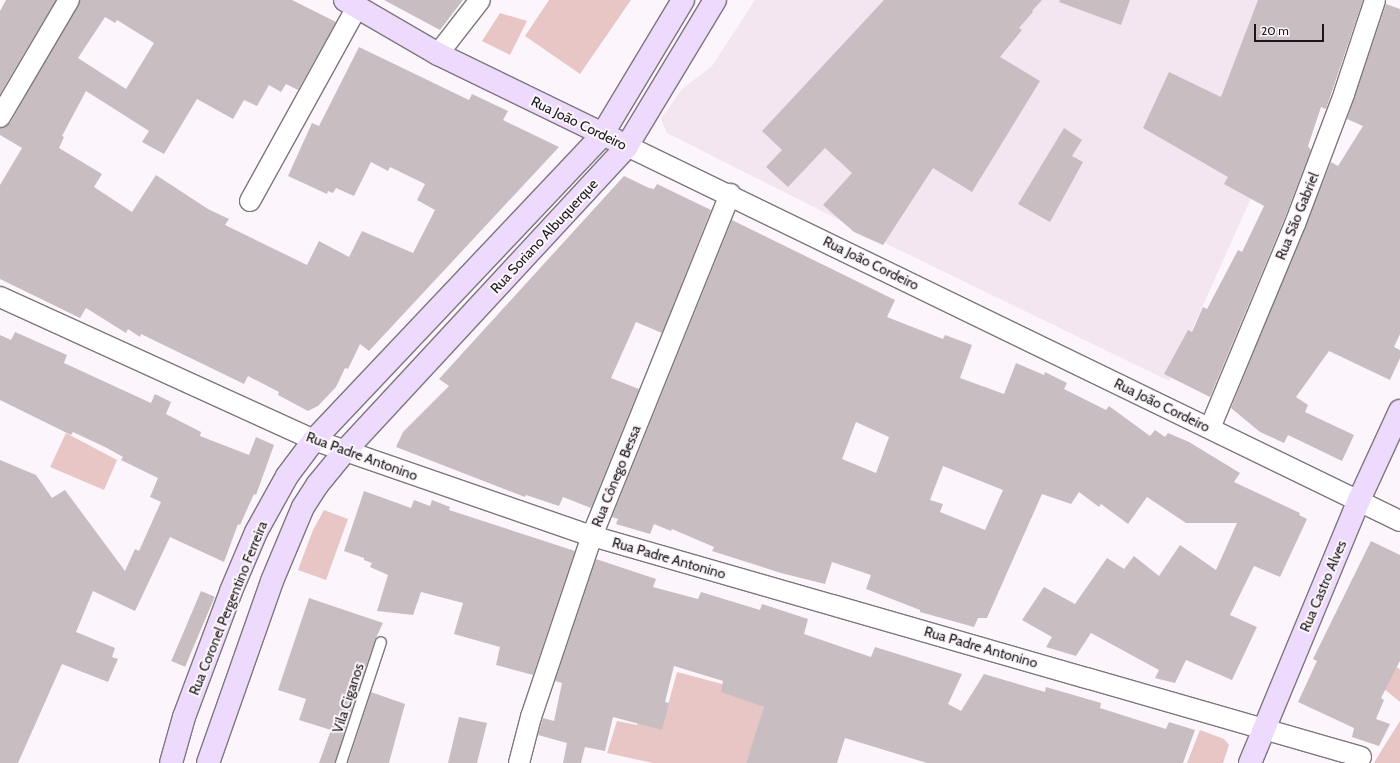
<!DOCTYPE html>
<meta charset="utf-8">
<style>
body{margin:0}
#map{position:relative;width:1400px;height:763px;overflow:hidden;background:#fcf5fb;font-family:Cabin,sans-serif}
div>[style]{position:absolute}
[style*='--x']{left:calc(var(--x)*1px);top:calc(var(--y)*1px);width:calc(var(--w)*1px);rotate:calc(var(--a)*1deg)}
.built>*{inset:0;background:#f4e6f1}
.green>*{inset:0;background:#e9c6c6}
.building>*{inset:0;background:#c8bec1;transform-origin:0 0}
.roads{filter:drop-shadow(1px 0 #7e777d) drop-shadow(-1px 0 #7e777d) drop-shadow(0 1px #7e777d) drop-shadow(0 -1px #7e777d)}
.lane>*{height:10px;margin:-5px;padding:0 5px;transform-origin:5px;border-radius:5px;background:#fff}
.street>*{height:20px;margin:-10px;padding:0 10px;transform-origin:10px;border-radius:10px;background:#fff}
.secondary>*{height:22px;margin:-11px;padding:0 11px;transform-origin:11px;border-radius:11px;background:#eddafc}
span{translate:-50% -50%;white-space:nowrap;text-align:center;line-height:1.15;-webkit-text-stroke:4px #fcf5fb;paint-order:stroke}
.street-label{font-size:14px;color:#1a1719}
.scale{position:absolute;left:1254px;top:24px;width:70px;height:18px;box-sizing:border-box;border:2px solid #1a1719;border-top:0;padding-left:5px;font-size:12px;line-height:14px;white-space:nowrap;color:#1a1719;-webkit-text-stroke:3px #fcf5fb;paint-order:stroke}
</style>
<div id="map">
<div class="built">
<div style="clip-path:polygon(755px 0,1323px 0,1256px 187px,1169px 381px,889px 245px,667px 133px,661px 119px,682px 89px,712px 66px)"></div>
</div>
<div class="green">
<div style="clip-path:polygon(549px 0,631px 0,580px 74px,525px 36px)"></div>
<div style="clip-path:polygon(500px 13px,527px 21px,510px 55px,482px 41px)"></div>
<div style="clip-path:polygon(66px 433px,117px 460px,104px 490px,50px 467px)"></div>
<div style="clip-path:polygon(324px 510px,348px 519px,326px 580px,298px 570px,313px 530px)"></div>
<div style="clip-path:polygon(1393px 665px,1400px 669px,1400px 702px,1383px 688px)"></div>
<div style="clip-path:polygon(677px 672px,726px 685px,765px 708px,746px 763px,653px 763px,607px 753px,617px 721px,637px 725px,645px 698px,668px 705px)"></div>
<div style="clip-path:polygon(1400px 721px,1400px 763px,1374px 763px,1381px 751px)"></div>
<div style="clip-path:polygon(1200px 730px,1224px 739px,1229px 745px,1223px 763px,1187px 763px)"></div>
</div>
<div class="building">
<div style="clip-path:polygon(6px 0,56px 0,0 94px,0 11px)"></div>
<div style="clip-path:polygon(evenodd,80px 0,292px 0,336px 22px,298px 90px,286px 84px,281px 92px,269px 85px,257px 106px,244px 100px,233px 119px,197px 99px,164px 154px,142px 142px,149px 131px,86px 91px,62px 136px,64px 137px,59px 148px,102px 174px,94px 187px,132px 212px,156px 175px,208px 209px,229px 219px,225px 225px,307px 265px,319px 241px,349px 257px,362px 231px,413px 253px,435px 210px,417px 200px,425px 184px,390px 167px,388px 171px,371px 162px,354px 196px,336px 188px,333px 193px,328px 191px,327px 194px,288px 176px,312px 123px,319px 126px,359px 47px,469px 100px,472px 94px,508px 111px,503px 120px,559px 147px,369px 351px,360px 344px,348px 369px,345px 368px,336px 387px,318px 406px,308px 411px,278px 395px,279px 392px,248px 376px,244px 384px,141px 334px,140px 337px,128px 329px,126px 333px,86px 308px,80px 318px,0 279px,0 185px,22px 148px,0 135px,0 128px,10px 123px,80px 0,105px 17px,115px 23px,117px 20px,154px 43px,126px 89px,78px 58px,105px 17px)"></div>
<div style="clip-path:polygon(384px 0,463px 0,440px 30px)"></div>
<div style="clip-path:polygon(884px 0,1042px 0,1032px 11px,1033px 12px,1019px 28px,1022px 30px,1000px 57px,1040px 81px,972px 192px,933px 168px,883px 245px,854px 232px,823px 205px,852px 173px,825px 148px,788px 187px,766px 167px,782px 150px,762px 131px)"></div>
<div style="clip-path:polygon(1060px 0,1130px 0,1121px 25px,1059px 2px)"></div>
<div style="clip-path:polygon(1258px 0,1363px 0,1326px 109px,1321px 107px,1308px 146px,1311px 150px,1284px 220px,1210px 397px,1164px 374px,1188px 330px,1192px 332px,1203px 307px,1207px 309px,1238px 250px,1242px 252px,1264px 206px,1224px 184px,1228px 177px,1143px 128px,1169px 72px,1221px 97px)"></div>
<div style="clip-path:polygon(1386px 4px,1400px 9px,1400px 334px,1394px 347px,1400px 350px,1400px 358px,1390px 380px,1329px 351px,1296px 397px,1308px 405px,1305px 412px,1354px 435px,1342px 461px,1288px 435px,1284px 443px,1260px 432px,1231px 408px,1331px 162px,1338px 166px,1363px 126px,1347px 119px)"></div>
<div style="clip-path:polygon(1064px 128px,1082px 140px,1072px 156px,1083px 162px,1050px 222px,1018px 204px)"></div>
<div style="clip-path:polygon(624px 176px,649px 188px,654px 189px,657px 184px,711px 210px,662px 333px,636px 322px,611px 378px,639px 389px,591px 508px,563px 497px,559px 506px,526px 495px,525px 497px,396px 447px,403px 432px,449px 386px,439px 379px)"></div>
<div style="clip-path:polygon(evenodd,732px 220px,895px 300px,887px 317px,943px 339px,945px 335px,972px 345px,960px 378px,1004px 394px,1016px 363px,1044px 375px,1045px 372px,1067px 383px,1064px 389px,1106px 410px,1109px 406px,1150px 436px,1155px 430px,1165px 437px,1168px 433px,1189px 442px,1240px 473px,1234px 482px,1300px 513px,1299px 515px,1307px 519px,1280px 577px,1254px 566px,1230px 615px,1257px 627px,1232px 680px,1186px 660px,1175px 683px,1155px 678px,1159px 670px,1091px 633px,1076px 656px,1046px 647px,1052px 637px,1022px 620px,1044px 587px,1075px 604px,1107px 558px,1124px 569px,1134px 556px,1159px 576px,1180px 545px,1216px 570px,1237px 523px,1186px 523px,1147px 497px,1128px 524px,1101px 504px,1099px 507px,1079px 492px,1071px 504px,1042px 494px,987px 618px,978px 618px,974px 627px,920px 612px,920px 610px,866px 589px,871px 575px,832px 562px,825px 584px,781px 573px,712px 551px,714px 547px,672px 529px,671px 531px,654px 524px,650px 534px,616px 524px,618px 519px,612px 517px,732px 220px,856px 422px,889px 437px,876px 473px,842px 459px,856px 422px,732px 220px,943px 466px,1003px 490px,985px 530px,940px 512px,943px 504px,930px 500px,943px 466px)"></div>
<div style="clip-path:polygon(15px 332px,67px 355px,64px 363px,151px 403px,155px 394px,171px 402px,166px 414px,201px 432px,200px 436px,249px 455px,256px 437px,274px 445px,256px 495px,254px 494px,240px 525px,238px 524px,224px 562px,170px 537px,135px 611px,93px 591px,76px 632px,115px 648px,112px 657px,118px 659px,108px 682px,62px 664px,18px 763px,0 763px,0 460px,36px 475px,52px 498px,65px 490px,125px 571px,135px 549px,139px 551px,161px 502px,150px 497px,158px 478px,121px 460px,123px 457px,107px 448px,73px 432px,71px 435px,0 400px,0 335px,11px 340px)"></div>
<div style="clip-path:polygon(364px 491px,411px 508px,414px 500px,430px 506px,432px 500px,450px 507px,449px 510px,575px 551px,533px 675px,496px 665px,500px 647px,454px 634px,463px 603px,421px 592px,413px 615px,377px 611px,388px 575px,370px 567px,372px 563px,364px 560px,364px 558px,344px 551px)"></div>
<div style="clip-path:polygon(1371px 541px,1400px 555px,1400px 661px,1381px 698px,1384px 700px,1376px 719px,1390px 724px,1379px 746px,1352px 737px,1354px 728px,1298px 702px,1317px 661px,1313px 659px)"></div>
<div style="clip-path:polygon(596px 559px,656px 579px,653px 587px,698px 599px,701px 592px,760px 610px,762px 604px,808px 619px,804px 634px,871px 657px,875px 647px,962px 674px,948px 704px,961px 711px,984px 674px,1045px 692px,1046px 687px,1101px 703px,1100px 708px,1166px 729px,1169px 722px,1195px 730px,1183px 763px,927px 763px,845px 738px,837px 763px,746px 763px,764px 707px,721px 692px,723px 681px,674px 666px,665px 702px,669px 703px,662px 730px,613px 717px,605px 751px,585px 747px,581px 763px,563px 763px,567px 743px,538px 735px,543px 718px,554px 721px,562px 683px,555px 681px)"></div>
<div style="left:201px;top:591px;width:15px;height:76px;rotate:23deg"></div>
<div style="clip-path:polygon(309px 598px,383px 623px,375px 640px,335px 763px,319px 763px,331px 730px,299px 720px,306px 699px,278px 690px)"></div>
<div style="clip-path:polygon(371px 692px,405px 704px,389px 763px,348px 763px)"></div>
<div style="clip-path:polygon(459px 717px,487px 723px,477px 763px,448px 763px)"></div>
</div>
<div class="roads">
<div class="lane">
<div style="--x:341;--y:763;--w:127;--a:-71.7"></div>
</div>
<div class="street">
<div style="--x:438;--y:54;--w:68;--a:-52.1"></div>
<div style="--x:0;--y:117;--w:136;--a:-59.5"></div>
<div style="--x:627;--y:146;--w:859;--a:25.88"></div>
<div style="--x:250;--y:201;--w:222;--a:-61.1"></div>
<div style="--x:0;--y:297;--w:345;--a:24.5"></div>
<div style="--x:314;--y:440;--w:294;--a:19.1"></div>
<div style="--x:592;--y:536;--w:800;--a:16.03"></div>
<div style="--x:1210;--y:428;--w:221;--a:-67.4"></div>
<div style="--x:1295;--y:224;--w:139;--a:-69.3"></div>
<div style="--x:1344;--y:94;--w:99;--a:-71.7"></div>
<div style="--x:519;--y:763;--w:48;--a:-75.4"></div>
<div style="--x:531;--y:717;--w:191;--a:-71.4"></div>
<div style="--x:592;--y:536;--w:369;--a:-68"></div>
</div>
<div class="secondary">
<div style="--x:345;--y:0;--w:108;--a:30.1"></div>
<div style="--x:438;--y:54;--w:197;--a:25.9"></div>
<div style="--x:171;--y:763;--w:48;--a:-74.2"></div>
<div style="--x:184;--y:717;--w:134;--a:-69.5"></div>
<div style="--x:231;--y:591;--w:64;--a:-67"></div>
<div style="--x:256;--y:532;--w:64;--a:-61"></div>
<div style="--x:287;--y:476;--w:45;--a:-53.1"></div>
<div style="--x:314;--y:440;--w:419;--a:-46.6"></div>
<div style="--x:602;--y:135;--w:157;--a:-59"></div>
<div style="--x:208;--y:763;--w:193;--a:-70.6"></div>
<div style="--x:272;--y:581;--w:80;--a:-67.3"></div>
<div style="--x:303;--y:507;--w:27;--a:-57"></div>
<div style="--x:318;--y:484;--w:43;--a:-50.7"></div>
<div style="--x:345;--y:451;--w:415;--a:-47.2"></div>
<div style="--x:627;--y:146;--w:170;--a:-58.9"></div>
<div style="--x:1250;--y:763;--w:285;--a:-67.5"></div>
<div style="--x:1359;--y:500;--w:98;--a:-65.3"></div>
</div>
</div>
<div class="street-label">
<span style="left:579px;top:123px;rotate:26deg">Rua João Cordeiro</span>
<span style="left:1297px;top:216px;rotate:-68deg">Rua São Gabriel</span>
<span style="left:544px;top:236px;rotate:-47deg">Rua Soriano Albuquerque</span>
<span style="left:871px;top:263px;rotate:26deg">Rua João Cordeiro</span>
<span style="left:1162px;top:405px;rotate:26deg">Rua João Cordeiro</span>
<span style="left:362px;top:456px;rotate:20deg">Rua Padre Antonino</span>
<span style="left:616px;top:476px;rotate:-68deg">Rua Cônego Bessa</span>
<span style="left:669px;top:558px;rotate:16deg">Rua Padre Antonino</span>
<span style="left:1323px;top:586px;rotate:-67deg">Rua Castro Alves</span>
<span style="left:228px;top:608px;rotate:-68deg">Rua Coronel Pergentino Ferreira</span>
<span style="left:981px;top:647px;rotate:16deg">Rua Padre Antonino</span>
<span style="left:348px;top:698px;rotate:-72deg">Vila Ciganos</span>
</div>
<div class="scale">20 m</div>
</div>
